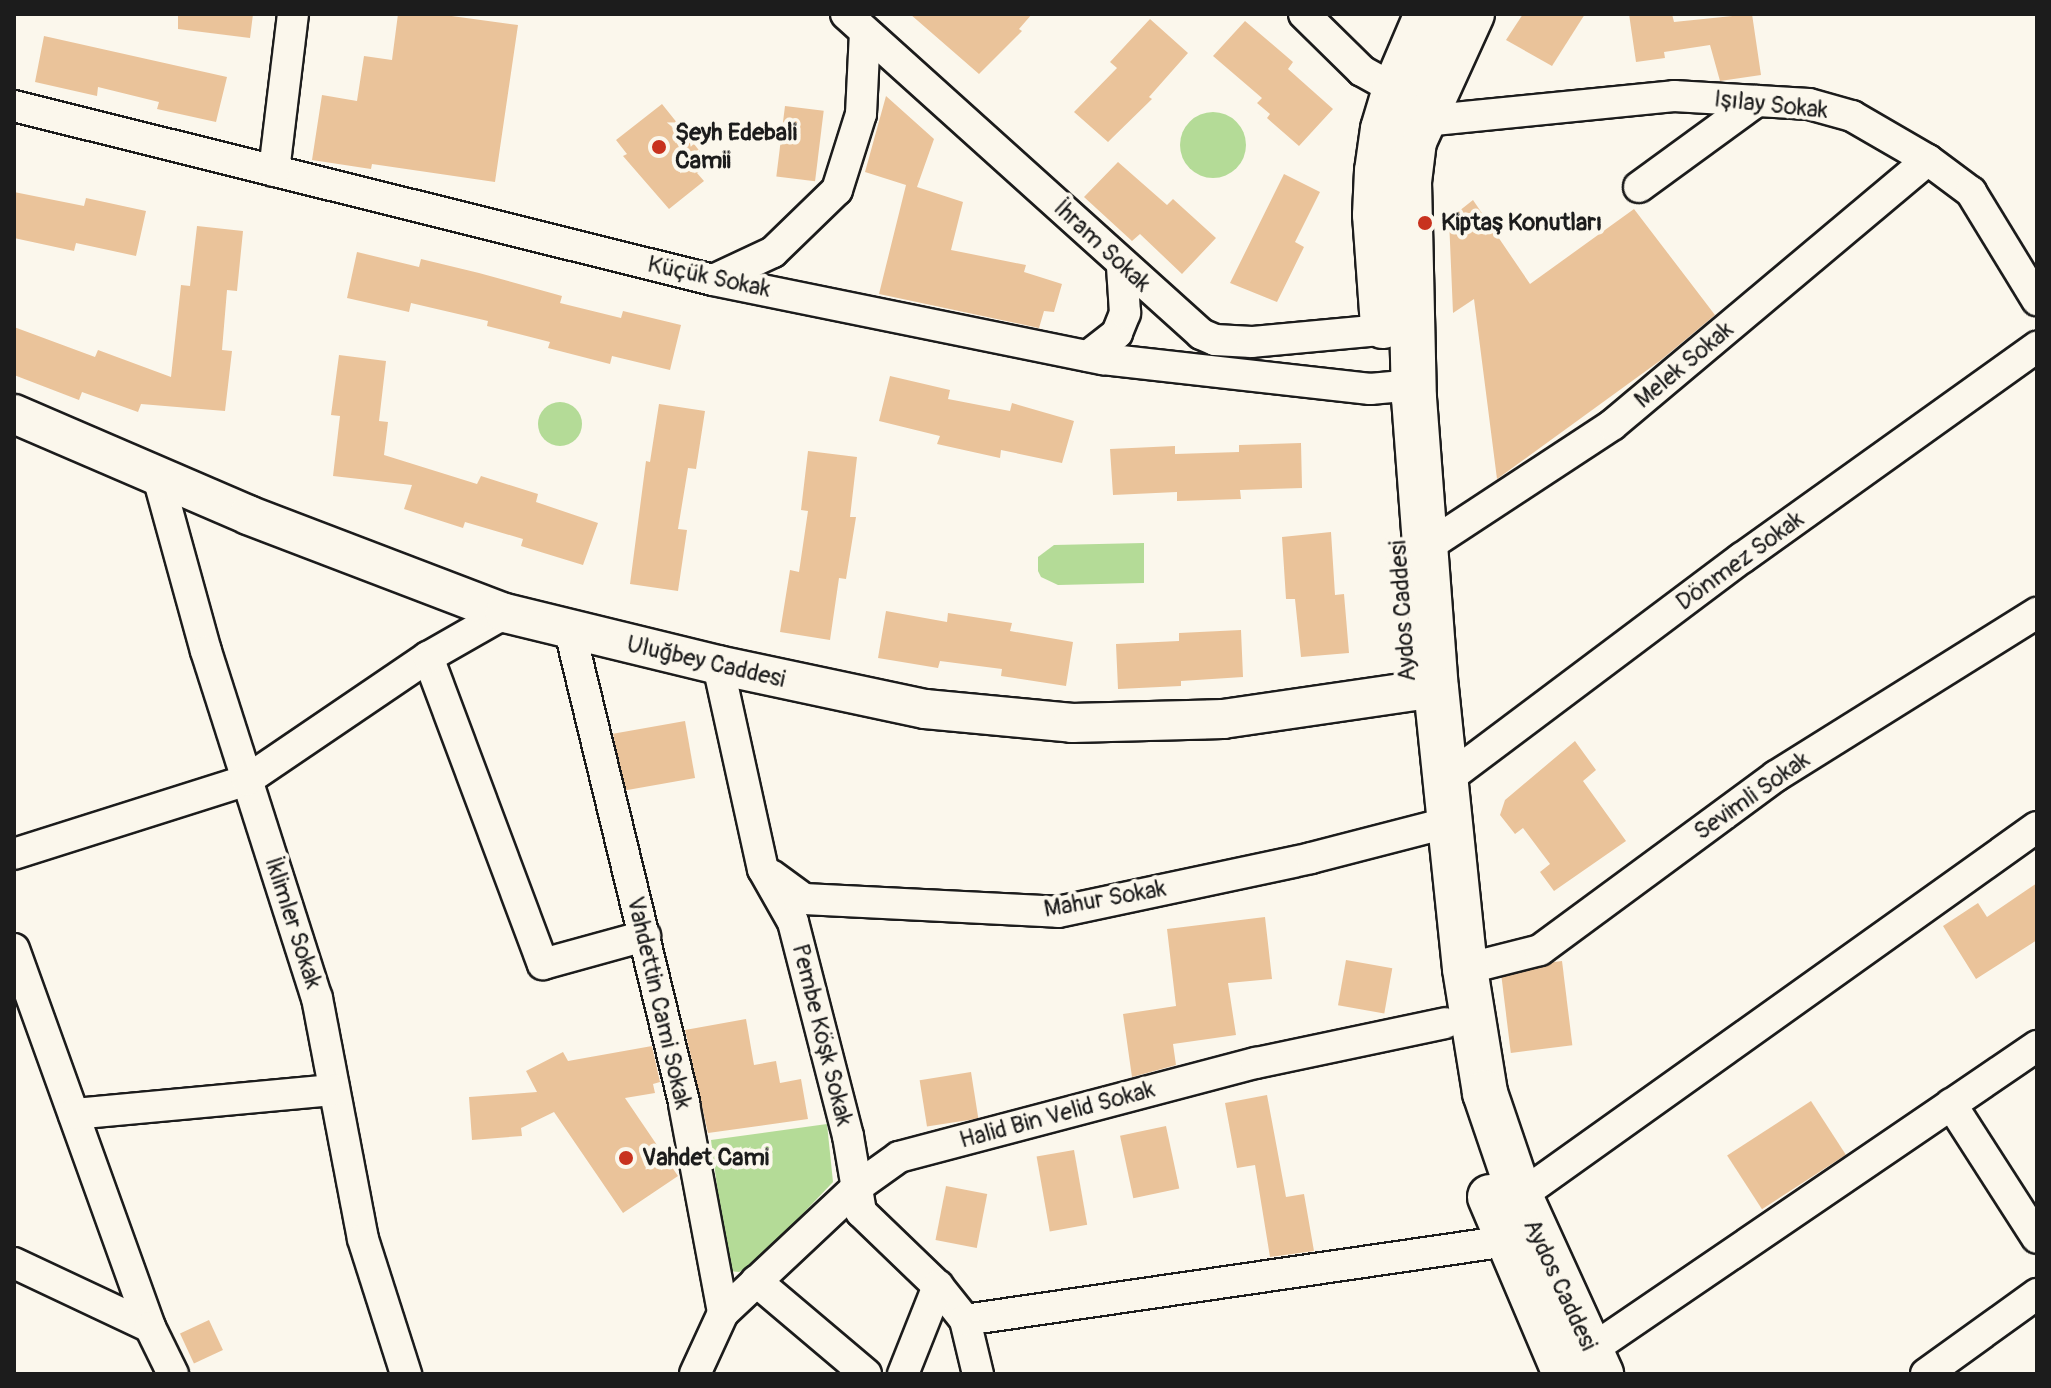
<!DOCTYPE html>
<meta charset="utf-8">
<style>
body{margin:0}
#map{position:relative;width:2051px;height:1388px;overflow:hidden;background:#fbf7ec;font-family:Pangolin,sans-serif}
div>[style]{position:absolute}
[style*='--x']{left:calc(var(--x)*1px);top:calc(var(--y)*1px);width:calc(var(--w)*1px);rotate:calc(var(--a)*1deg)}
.green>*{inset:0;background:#b4db97}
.round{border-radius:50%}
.building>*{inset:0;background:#eac39a;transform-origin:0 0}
.roads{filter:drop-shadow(2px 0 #1c1c1c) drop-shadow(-2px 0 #1c1c1c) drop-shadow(0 2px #1c1c1c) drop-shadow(0 -2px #1c1c1c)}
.minor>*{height:30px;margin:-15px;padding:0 15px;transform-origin:15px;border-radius:15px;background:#fbf7ec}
.tertiary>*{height:38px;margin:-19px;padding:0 19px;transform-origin:19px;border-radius:19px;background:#fbf7ec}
.primary>*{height:44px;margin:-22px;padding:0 22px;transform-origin:22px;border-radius:22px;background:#fbf7ec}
.dots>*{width:22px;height:22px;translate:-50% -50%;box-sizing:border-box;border:4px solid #fbf7ec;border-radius:50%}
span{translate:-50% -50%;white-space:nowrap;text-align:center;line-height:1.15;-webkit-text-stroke:8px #fbf7ec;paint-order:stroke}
.street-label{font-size:24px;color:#1c1c1c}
.poi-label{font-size:24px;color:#1c1c1c;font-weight:700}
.left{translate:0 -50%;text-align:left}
.frame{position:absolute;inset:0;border:16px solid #1c1c1c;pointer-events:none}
</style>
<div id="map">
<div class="green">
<div class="round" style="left:1180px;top:112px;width:66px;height:66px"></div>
<div class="round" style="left:538px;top:402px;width:44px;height:44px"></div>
<div style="clip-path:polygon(1144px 543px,1144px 583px,1058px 585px,1041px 577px,1038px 571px,1038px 557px,1054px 545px)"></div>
<div style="clip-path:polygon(827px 1124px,833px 1182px,753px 1266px,739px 1272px,728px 1271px,711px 1140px)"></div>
</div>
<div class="building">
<div style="clip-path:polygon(178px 14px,253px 14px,250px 38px,178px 29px)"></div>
<div style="clip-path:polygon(398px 14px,437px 14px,518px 25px,495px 182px,372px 164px,371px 169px,312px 160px,322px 95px,357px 101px,364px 56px,392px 60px)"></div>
<div style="clip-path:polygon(910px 14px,1032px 14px,1019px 29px,1022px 31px,979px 74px)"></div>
<div style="clip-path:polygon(1523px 14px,1585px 14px,1552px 66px,1506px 40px)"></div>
<div style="clip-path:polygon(1629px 14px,1672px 14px,1674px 22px,1752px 14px,1761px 75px,1720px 81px,1710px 45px,1664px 52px,1665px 58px,1636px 62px)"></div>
<div style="clip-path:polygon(1150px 19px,1188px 53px,1149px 97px,1152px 99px,1108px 142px,1074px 112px,1117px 68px,1110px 62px)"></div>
<div style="clip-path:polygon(1245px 21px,1293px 62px,1288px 69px,1333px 109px,1299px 146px,1267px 118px,1270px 114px,1257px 103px,1262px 98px,1213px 56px)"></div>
<div style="clip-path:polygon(44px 36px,227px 77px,216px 122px,157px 109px,159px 102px,98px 87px,97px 96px,35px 82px)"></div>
<div style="clip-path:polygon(886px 96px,934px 139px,917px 187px,963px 202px,951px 250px,1026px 265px,1024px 272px,1062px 284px,1054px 312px,1044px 311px,1039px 328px,879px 294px,906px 185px,865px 172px)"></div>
<div style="clip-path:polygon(662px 104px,710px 164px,697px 173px,704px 181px,669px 209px,623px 156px,627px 154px,616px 140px)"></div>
<div style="left:785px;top:106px;width:39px;height:71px;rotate:7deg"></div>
<div style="clip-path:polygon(1118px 162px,1167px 205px,1173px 199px,1216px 238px,1182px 274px,1140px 234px,1132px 241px,1084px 197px)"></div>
<div style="clip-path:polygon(1284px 174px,1320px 192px,1295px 242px,1304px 247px,1277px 302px,1230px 283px)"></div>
<div style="clip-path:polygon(14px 192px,84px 206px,86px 198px,146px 211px,136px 256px,76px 243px,74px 251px,14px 238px)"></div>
<div style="clip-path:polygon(1473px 200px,1530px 284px,1634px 209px,1715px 315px,1661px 360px,1497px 479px,1474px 299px,1453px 313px,1449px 219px)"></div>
<div style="clip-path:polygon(197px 226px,243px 231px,237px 291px,227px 290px,222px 350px,232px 351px,225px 411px,141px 404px,138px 412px,82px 392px,79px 400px,14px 375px,14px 327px,95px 357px,98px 350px,171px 377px,181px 285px,190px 286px)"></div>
<div style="clip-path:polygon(357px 252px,419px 267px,421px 259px,479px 273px,562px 296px,560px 303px,621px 318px,623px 311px,681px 325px,670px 370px,612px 356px,610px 364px,548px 348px,550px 342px,487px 326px,488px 321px,411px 303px,409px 312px,347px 298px)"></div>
<div style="clip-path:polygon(339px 355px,386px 361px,379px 421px,388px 422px,384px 455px,477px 484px,481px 476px,538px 494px,536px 502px,598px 523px,583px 565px,521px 546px,523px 539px,465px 522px,463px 528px,404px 509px,412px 485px,333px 476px,340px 416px,331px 415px)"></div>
<div style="clip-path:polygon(890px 376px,950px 390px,948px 399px,1010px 411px,1012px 403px,1074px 421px,1062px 463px,1001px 450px,1000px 458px,937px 444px,940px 436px,879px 421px)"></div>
<div style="clip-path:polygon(659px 404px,705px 411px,696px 469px,688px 468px,678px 529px,687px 530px,678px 591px,630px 584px,646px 461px,650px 462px)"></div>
<div style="clip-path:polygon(1301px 443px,1302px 488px,1240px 490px,1241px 499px,1177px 501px,1177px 492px,1113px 495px,1110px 449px,1175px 446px,1175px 454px,1239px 452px,1239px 445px)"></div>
<div style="clip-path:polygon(808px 451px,857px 457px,850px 517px,856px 517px,846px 579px,839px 578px,830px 640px,780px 632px,790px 570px,799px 572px,808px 511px,801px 510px)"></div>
<div style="clip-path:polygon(1331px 532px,1335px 595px,1344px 594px,1349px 653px,1301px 657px,1295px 599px,1286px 599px,1282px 537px)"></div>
<div style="clip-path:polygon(886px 611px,947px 622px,948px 613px,1012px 623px,1010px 631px,1073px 642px,1066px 686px,1001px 676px,1002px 669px,940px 661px,938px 668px,878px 658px)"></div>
<div style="clip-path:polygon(1241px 630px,1243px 677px,1181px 681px,1181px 686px,1118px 689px,1116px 644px,1179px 641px,1179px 633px)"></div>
<div style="left:685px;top:721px;width:58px;height:73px;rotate:80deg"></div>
<div style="clip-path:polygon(1575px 741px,1596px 770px,1583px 781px,1626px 841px,1554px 891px,1540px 872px,1550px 864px,1523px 828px,1515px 834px,1500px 815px,1505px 800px)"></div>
<div style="clip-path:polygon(2037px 883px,2037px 940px,1976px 979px,1943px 926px,1978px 903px,1987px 917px)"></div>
<div style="clip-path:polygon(1265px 917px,1272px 979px,1228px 983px,1236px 1035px,1173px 1044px,1176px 1065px,1132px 1077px,1123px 1014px,1176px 1006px,1167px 929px)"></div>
<div style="left:1346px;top:960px;width:47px;height:46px;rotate:10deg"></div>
<div style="left:1562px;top:961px;width:85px;height:62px;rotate:83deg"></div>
<div style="clip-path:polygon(746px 1019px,754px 1065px,776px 1061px,780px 1083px,801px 1079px,808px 1119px,708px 1133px,685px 1030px)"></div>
<div style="clip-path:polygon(652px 1046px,660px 1082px,653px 1084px,655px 1093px,625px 1098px,678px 1176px,623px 1213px,554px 1112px,521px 1128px,522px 1136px,472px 1140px,469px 1097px,537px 1092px,526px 1071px,563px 1052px,568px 1061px)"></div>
<div style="left:971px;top:1072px;width:47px;height:52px;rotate:81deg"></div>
<div style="clip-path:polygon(1267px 1095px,1286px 1197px,1304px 1194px,1314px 1251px,1270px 1257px,1255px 1165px,1237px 1168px,1225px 1103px)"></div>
<div style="left:1811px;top:1101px;width:64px;height:100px;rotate:57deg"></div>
<div style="left:1166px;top:1126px;width:64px;height:47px;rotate:78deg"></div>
<div style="left:1074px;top:1150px;width:76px;height:38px;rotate:80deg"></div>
<div style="left:946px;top:1186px;width:42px;height:55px;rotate:11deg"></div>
<div style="left:209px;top:1320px;width:33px;height:32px;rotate:65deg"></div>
</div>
<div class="roads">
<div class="minor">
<div style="--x:846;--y:14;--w:478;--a:42"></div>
<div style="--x:1201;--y:334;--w:15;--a:23"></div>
<div style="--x:1215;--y:340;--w:37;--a:3"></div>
<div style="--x:1252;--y:342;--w:151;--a:-5.3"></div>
<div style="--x:1304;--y:14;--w:81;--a:44.5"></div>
<div style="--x:1362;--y:71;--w:38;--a:29"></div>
<div style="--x:14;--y:106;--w:720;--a:13.98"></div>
<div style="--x:713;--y:280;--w:398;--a:11.5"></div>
<div style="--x:1103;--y:359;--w:269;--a:6.4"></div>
<div style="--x:1370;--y:389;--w:44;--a:-5.2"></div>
<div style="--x:1424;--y:121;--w:251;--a:-5.7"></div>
<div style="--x:1674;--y:96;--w:135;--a:3.4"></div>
<div style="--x:1809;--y:104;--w:45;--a:15.6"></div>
<div style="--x:1852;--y:116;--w:88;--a:30.1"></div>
<div style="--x:1928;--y:160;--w:54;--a:36.7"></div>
<div style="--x:1971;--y:192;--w:127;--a:58.6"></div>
<div style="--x:274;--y:171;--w:158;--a:-83.1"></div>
<div style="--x:1639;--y:187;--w:146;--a:-36.1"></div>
<div style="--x:713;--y:280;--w:66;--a:-25"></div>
<div style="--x:773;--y:252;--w:89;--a:-44.1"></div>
<div style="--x:837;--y:190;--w:80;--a:-72.5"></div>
<div style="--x:861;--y:114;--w:81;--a:-87.2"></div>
<div style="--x:1088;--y:356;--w:37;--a:-38"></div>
<div style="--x:1117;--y:333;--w:22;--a:-68"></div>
<div style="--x:1125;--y:313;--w:47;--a:-93.7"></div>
<div style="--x:158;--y:477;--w:180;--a:74.6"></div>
<div style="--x:206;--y:651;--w:364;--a:72.3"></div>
<div style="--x:317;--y:998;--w:245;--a:79.2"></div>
<div style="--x:363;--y:1239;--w:142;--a:72.3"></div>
<div style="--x:1425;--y:548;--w:224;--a:-33.3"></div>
<div style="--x:1612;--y:425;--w:412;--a:-40"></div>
<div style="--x:570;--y:631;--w:487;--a:76.4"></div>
<div style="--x:684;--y:1104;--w:213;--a:79.4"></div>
<div style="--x:723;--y:1313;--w:67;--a:114.7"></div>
<div style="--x:428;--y:657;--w:328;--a:69.5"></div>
<div style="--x:543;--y:964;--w:106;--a:-15.4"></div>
<div style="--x:718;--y:665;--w:209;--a:77.6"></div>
<div style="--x:763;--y:869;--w:61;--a:60.5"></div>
<div style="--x:793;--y:922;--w:221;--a:75.6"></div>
<div style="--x:848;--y:1136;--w:77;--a:80.3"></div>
<div style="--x:861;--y:1212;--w:107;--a:43.9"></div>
<div style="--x:938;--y:1286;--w:43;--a:51.5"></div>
<div style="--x:965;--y:1320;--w:56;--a:76.5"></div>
<div style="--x:1446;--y:780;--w:370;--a:-36.9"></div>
<div style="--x:1742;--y:558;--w:363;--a:-35.6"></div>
<div style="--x:14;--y:854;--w:244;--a:-17.6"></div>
<div style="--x:247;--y:780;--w:219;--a:-34.2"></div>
<div style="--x:428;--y:657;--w:89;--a:-29.7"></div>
<div style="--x:771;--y:875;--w:41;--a:36"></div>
<div style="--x:804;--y:899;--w:254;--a:2.9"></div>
<div style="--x:1058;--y:912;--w:259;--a:-12"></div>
<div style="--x:1311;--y:858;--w:144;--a:-14.5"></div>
<div style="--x:14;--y:949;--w:402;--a:70.2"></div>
<div style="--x:1465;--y:969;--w:77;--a:-14.2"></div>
<div style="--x:1540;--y:950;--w:293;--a:-36.4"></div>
<div style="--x:1776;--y:776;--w:308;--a:-32"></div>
<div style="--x:1951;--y:1104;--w:159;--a:57.3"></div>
<div style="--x:74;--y:1114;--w:261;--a:-5.3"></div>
<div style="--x:1503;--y:1204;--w:19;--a:-25"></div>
<div style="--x:1520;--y:1196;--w:635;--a:-35.52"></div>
<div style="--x:14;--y:1263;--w:150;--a:25.2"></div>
<div style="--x:150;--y:1327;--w:52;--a:63.9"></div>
<div style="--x:756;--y:1281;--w:144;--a:40.2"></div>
<div style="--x:723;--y:1313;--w:184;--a:-43.2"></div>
<div style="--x:857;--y:1187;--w:52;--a:-35.5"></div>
<div style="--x:899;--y:1157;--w:369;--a:-14.8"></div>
<div style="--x:1256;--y:1063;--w:193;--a:-11.9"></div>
<div style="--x:965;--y:1320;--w:548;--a:-8.29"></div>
<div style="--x:1591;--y:1350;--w:540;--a:-34.28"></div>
<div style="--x:903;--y:1374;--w:95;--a:-68.3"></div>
<div style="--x:1926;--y:1374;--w:137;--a:-35.8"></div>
</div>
<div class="tertiary">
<div style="--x:14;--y:414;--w:255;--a:23.3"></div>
<div style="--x:248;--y:515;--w:275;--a:20.9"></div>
<div style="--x:505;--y:613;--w:219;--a:13.7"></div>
<div style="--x:718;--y:665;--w:212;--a:12"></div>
<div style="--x:925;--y:709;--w:148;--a:5.4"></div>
<div style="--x:1072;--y:723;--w:151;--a:-1.5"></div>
<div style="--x:1223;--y:719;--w:215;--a:-8.3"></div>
</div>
<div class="primary">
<div style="--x:1472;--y:14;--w:140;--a:114.5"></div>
<div style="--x:1414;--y:141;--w:41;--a:97"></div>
<div style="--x:1409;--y:182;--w:216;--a:88.7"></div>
<div style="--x:1414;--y:398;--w:291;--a:85.7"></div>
<div style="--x:1436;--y:688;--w:282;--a:84.1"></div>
<div style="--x:1465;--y:969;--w:126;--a:80.8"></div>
<div style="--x:1485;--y:1093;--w:109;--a:71.2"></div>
<div style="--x:1520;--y:1196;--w:196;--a:65.5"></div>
<div style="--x:1383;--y:326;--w:111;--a:-94.1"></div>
<div style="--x:1375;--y:215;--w:44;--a:-87.4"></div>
<div style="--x:1377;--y:171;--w:42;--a:-81.9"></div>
<div style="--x:1383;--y:129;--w:42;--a:-73.3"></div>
<div style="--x:1395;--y:89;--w:82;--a:-66.9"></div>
<div style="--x:1490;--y:1197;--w:192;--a:67"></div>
</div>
</div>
<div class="dots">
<div style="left:659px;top:147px;background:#c8321e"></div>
<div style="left:1425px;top:223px;background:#c8321e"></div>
<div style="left:626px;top:1158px;background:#c8321e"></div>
</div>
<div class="street-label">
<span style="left:1771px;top:105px;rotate:6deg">Işılay Sokak</span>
<span style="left:1102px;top:246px;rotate:43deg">İhram Sokak</span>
<span style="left:709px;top:277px;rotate:12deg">Küçük Sokak</span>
<span style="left:1684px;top:365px;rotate:-40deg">Melek Sokak</span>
<span style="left:1740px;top:561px;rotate:-36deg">Dönmez Sokak</span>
<span style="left:1403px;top:611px;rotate:-94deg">Aydos Caddesi</span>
<span style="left:706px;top:662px;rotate:13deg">Uluğbey Caddesi</span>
<span style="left:1752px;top:796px;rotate:-35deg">Sevimli Sokak</span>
<span style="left:1105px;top:899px;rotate:-10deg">Mahur Sokak</span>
<span style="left:293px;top:923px;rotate:72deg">İklimler Sokak</span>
<span style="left:659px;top:1003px;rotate:77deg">Vahdettin Cami Sokak</span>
<span style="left:822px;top:1035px;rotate:76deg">Pembe Köşk Sokak</span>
<span style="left:1057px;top:1115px;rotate:-15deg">Halid Bin Velid Sokak</span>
<span style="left:1560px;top:1285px;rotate:65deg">Aydos Caddesi</span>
</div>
<div class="poi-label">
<span class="left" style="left:675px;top:147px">Şeyh Edebali<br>Camii</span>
<span class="left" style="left:1441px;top:223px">Kiptaş Konutları</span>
<span class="left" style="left:642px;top:1158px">Vahdet Cami</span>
</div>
<div class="frame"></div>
</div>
